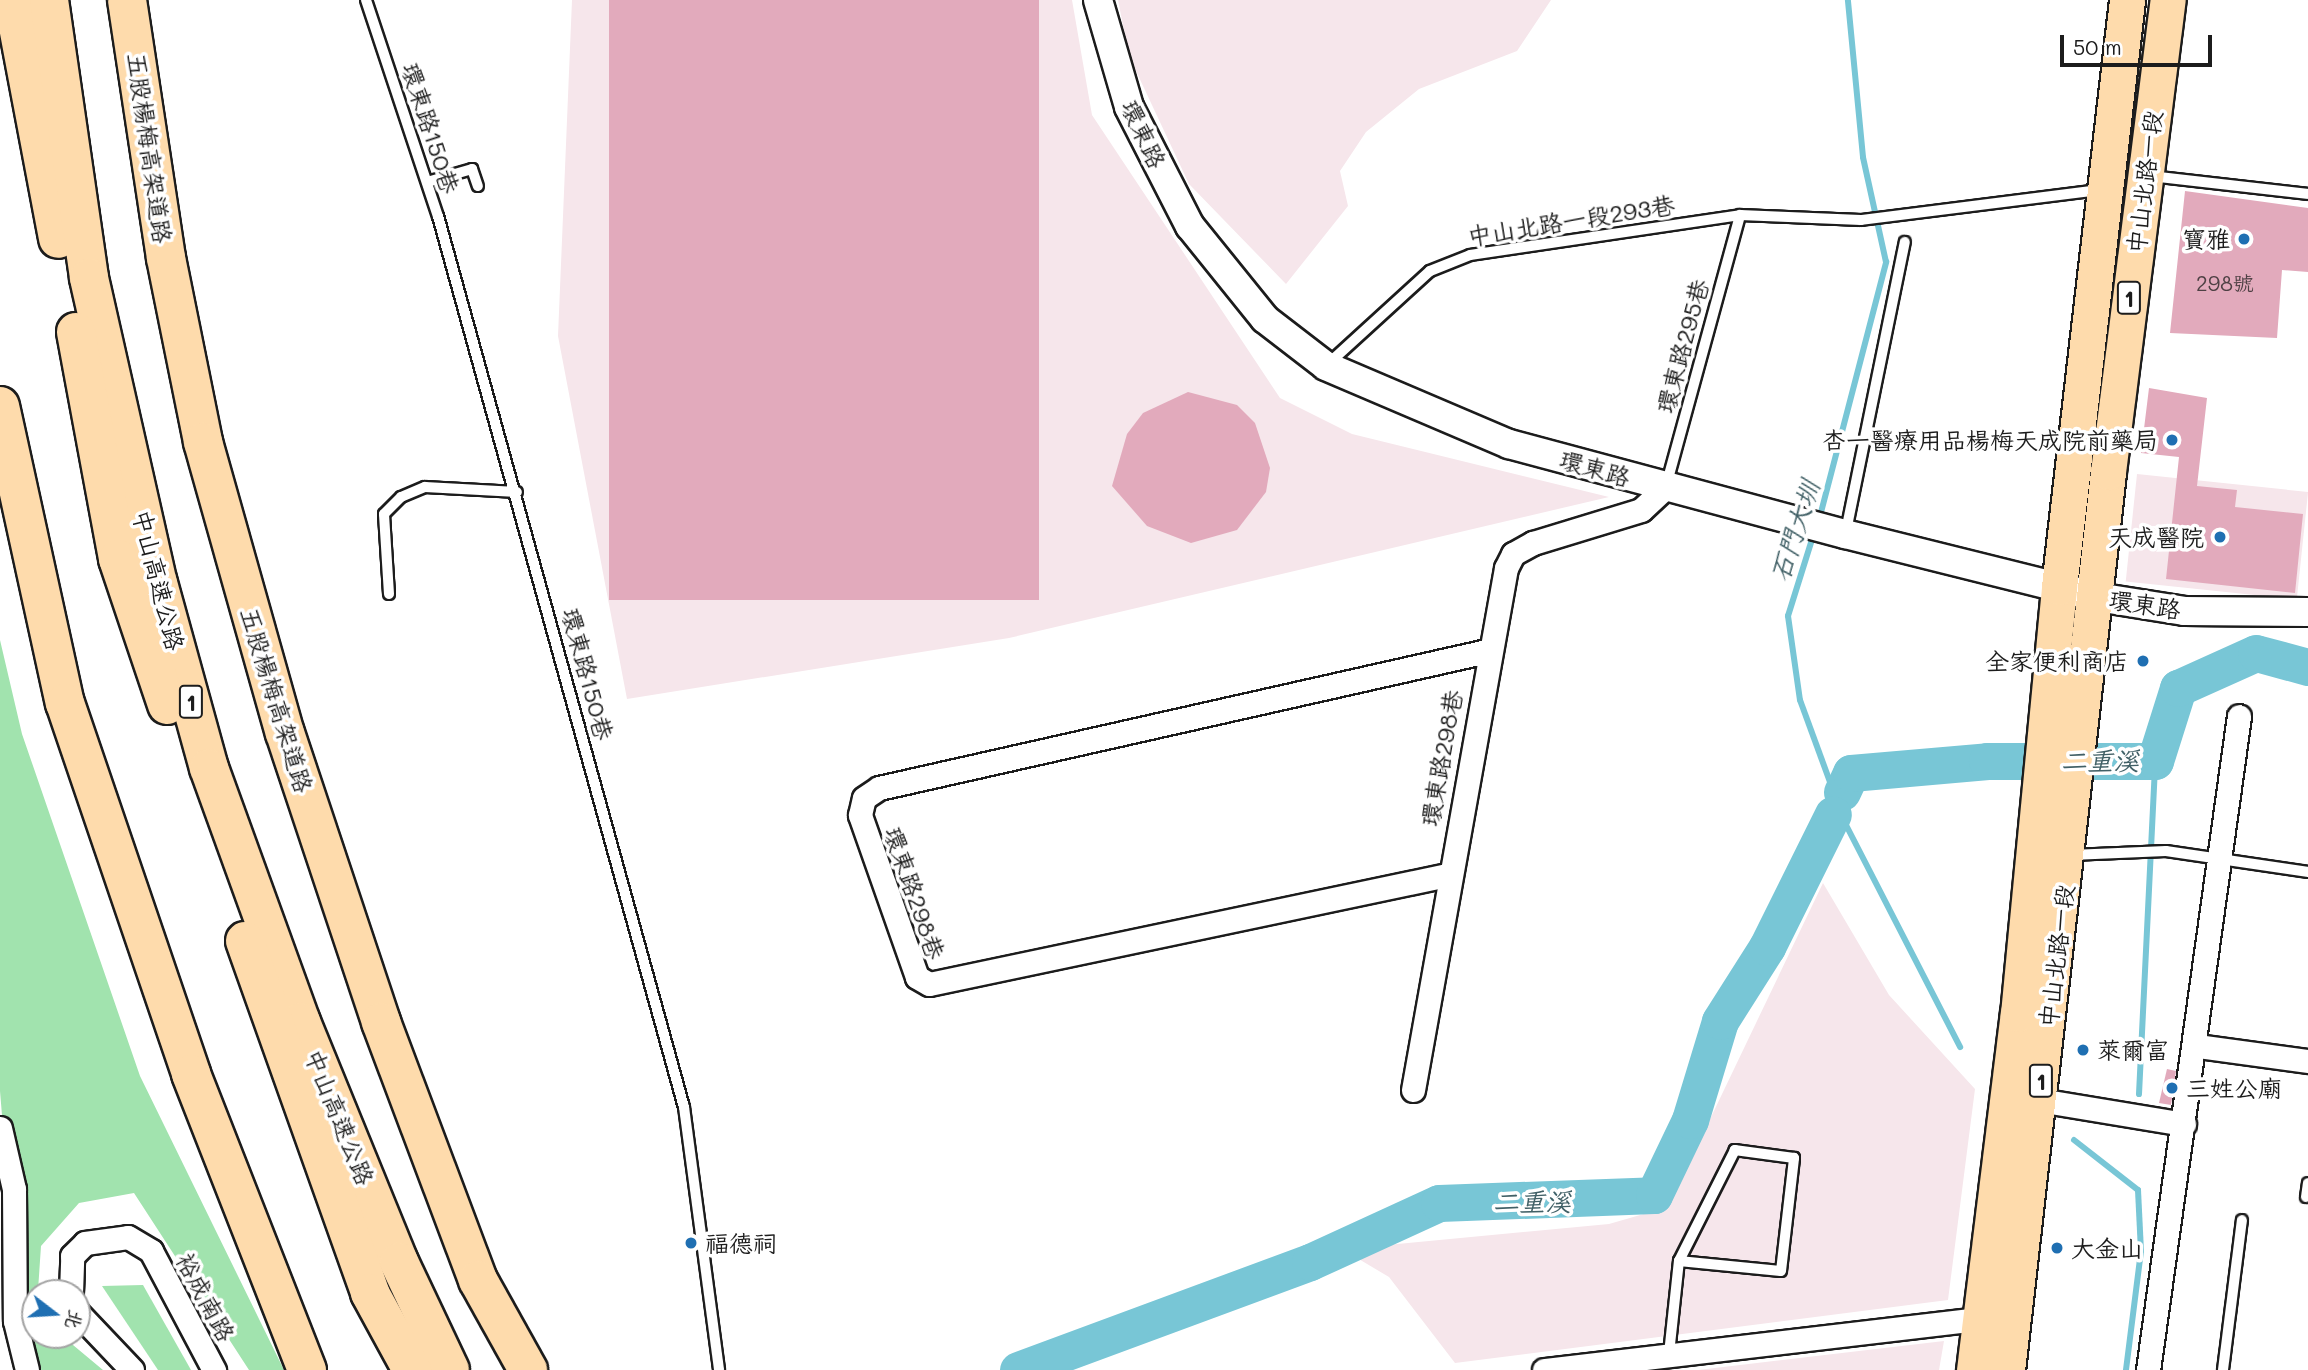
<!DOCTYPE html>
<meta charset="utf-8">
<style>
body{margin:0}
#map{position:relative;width:2308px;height:1370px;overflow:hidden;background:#fff;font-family:Mali,"LXGW WenKai TC",sans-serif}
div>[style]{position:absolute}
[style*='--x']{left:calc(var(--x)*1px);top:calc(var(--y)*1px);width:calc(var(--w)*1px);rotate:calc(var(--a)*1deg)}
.built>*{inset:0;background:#f6e6eb;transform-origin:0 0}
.green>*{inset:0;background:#a1e3ae}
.stream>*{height:6px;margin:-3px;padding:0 3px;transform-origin:3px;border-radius:3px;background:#78c6d6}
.river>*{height:37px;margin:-18.5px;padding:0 18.5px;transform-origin:18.5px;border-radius:18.5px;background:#78c6d6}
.building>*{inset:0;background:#e2aabc;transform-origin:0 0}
.roads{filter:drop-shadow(2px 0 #1c1c1c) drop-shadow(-2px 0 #1c1c1c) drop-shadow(0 2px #1c1c1c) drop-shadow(0 -2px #1c1c1c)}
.service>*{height:10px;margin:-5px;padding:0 5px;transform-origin:5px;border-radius:5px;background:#fff}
.minor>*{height:23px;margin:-11.5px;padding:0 11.5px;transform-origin:11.5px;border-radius:11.5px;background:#fff}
.tertiary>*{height:28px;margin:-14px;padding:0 14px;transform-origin:14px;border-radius:14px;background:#fff}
.primary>*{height:35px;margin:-17.5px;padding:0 17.5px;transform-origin:17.5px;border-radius:17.5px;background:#fedbac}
.motorway>*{height:38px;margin:-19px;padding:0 19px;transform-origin:19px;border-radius:19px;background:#fedbac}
.dots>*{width:19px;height:19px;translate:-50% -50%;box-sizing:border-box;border:4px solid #fff;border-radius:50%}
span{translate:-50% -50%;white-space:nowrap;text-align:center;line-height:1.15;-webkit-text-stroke:7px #fff;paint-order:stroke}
.number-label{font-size:21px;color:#4e4044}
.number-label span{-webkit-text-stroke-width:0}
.shield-label span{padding:2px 5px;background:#fff;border:2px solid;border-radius:5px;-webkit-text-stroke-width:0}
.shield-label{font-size:23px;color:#1c1c1c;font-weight:700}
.street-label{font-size:24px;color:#1c1c1c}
.poi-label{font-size:24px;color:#1c1c1c}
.right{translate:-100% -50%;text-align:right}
.left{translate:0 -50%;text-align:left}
.water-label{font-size:26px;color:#416066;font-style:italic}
.north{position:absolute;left:21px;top:1279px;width:70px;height:70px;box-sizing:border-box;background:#fff;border:2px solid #a4a4a4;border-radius:50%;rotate:107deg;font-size:19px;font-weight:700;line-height:28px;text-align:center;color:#1c1c1c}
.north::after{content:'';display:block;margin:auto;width:24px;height:32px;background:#1f6fb2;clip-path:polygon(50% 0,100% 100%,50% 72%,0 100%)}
.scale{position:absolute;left:2060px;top:35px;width:152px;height:32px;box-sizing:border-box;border:4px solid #1c1c1c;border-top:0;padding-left:9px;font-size:21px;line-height:24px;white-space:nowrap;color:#1c1c1c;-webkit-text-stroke:5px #fff;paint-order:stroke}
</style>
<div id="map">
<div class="built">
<div style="clip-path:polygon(572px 0,1072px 0,1092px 115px,1280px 398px,1352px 434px,1609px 497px,1009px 638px,627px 699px,558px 336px)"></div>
<div style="clip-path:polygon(1118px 0,1551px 0,1517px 51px,1419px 89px,1366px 132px,1340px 171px,1348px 206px,1286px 284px,1189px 184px,1129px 56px)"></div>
<div style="left:2137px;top:474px;width:172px;height:108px;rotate:6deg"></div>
<div style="clip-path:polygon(1823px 883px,1889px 995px,1975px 1089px,1948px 1300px,1455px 1363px,1389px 1277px,1357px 1258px,1387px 1245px,1609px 1224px,1668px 1207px)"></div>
<div style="clip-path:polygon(1944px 1341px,1939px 1370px,1698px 1370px)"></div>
</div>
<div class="green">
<div style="clip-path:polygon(0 640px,22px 734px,140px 1076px,284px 1370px,249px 1370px,134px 1193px,79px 1203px,41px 1246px,35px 1335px,61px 1335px,103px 1370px,37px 1370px,21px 1346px,0 1091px)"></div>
<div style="clip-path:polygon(143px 1285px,191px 1370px,158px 1370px,102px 1286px)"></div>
</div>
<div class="stream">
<div style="--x:1819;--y:520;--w:267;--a:-75.4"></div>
<div style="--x:1886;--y:262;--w:107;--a:-102.4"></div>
<div style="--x:1863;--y:157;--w:158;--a:-95.5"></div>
<div style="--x:1814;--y:533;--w:87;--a:107.4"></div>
<div style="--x:1788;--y:616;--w:85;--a:81.9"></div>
<div style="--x:1800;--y:700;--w:131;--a:69.9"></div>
<div style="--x:1845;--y:823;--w:252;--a:62.8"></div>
<div style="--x:2139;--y:1094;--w:333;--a:-87.2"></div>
<div style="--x:2074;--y:1140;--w:81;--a:38"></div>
<div style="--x:2138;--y:1190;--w:61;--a:87.2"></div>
<div style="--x:2141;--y:1251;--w:120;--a:97.2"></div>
</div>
<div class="river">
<div style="--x:1842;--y:792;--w:21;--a:-65"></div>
<div style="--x:1851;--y:773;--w:137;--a:-5"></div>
<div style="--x:1987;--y:761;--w:168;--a:0"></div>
<div style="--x:2155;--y:761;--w:77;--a:-72.5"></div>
<div style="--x:2178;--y:688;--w:85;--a:-24.2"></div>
<div style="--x:2256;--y:653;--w:54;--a:15.1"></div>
<div style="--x:1018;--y:1370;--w:311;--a:-20.3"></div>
<div style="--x:1310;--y:1262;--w:142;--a:-24.6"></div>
<div style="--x:1439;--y:1203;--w:215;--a:-2.1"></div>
<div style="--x:1654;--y:1195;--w:83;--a:-64.4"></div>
<div style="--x:1690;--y:1120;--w:103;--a:-73.1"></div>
<div style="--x:1720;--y:1021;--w:88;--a:-57.6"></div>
<div style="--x:1767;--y:947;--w:148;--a:-63.6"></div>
</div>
<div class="building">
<div style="left:609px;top:0;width:430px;height:600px"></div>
<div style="clip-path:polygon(2185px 191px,2308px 208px,2308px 272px,2282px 270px,2277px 338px,2170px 333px)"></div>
<div style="clip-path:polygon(2149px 388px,2207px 398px,2197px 486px,2237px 490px,2235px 507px,2303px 514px,2295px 593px,2166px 579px,2179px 457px,2141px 453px)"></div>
<div style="clip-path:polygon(1188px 392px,1237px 405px,1255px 423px,1270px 468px,1266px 492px,1237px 530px,1191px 543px,1147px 526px,1112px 486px,1127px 434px,1143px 413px)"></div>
<div style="clip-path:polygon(2167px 1069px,2176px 1071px,2171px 1105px,2159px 1103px)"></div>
</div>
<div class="roads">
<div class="service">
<div style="--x:366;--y:0;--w:228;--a:71.6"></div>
<div style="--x:438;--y:216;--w:924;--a:74.57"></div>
<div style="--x:684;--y:1107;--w:265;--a:82.4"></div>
<div style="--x:2151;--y:176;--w:158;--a:6.5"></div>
<div style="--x:427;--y:182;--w:47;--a:-16.1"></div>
<div style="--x:472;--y:169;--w:18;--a:71"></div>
<div style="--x:1328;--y:364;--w:138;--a:-42.4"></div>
<div style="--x:1430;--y:271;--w:43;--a:-21.8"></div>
<div style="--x:1470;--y:255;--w:273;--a:-8.4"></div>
<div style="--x:1740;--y:215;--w:121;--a:2.4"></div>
<div style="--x:1861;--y:220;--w:241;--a:-7.2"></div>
<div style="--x:1666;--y:486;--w:281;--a:-74.7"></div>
<div style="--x:1846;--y:531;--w:295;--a:-78.5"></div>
<div style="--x:389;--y:594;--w:80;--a:-93.6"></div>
<div style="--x:384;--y:514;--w:24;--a:-45"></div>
<div style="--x:401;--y:497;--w:26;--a:-23"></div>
<div style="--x:425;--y:487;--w:92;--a:3.1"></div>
<div style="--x:2071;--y:855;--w:95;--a:-2.4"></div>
<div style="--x:2166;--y:851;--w:144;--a:8.4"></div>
<div style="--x:2306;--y:1197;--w:14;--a:-82"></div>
<div style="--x:1669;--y:1354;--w:94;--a:-83.9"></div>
<div style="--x:1679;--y:1261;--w:102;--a:5.6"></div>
<div style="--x:1781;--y:1271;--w:114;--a:-83.4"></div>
<div style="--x:1794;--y:1158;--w:60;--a:-172.3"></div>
<div style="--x:1735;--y:1150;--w:124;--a:116.8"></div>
<div style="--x:2223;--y:1370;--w:151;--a:-82.8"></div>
</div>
<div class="minor">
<div style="--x:1447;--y:875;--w:529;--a:168.12"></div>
<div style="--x:929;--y:984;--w:14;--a:-150"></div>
<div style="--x:917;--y:977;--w:172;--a:-109.4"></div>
<div style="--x:860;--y:815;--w:17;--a:-77"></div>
<div style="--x:864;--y:798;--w:18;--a:-34"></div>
<div style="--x:879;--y:788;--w:623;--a:-12.7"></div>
<div style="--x:2197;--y:1046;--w:112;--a:7.7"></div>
<div style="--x:1413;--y:1090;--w:530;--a:-79.9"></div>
<div style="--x:1506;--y:568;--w:16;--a:-63"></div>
<div style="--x:1513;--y:554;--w:23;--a:-29"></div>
<div style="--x:1533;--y:543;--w:113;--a:-17"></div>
<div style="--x:1641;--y:510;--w:33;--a:-43"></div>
<div style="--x:2039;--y:1100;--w:147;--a:9.4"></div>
<div style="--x:0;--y:1128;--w:63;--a:77.1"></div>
<div style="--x:14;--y:1189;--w:132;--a:89.6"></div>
<div style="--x:15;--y:1321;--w:50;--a:76.2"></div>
<div style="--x:71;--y:1293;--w:37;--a:-88"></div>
<div style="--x:72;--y:1256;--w:18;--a:-45"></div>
<div style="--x:85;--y:1243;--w:43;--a:-7.9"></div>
<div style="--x:128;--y:1237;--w:27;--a:31"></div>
<div style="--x:151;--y:1251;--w:135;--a:62.1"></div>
<div style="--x:77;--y:1312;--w:80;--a:46.5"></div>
<div style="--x:1544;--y:1370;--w:452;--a:-6.7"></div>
<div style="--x:2148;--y:1370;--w:660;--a:-82.08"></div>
</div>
<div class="tertiary">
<div style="--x:1098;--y:0;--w:111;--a:73.8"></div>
<div style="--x:1129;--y:107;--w:134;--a:62.9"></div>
<div style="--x:1190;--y:226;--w:119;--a:51.1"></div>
<div style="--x:1265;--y:319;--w:77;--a:37.6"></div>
<div style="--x:1326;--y:366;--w:199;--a:23.1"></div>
<div style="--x:1509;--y:444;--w:348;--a:15"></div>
<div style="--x:1845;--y:534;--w:260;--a:14"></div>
<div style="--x:2097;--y:597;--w:88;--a:9.1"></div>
<div style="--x:2184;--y:611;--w:124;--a:0.5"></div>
</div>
<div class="primary">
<div style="--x:1974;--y:1370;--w:359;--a:-83"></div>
<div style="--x:2018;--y:1014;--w:429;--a:-84.5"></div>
<div style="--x:2059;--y:587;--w:591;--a:-83.39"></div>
<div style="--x:2007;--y:1370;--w:904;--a:-83.58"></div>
<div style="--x:2108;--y:472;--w:476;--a:-82.8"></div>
</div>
<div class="motorway">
<div style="--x:13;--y:0;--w:243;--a:79.3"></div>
<div style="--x:49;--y:0;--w:281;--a:81.8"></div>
<div style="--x:89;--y:278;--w:313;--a:77.3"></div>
<div style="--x:158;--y:583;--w:192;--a:74.6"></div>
<div style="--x:209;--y:768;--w:270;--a:70.1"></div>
<div style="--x:301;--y:1022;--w:259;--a:67.8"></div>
<div style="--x:399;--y:1262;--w:119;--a:64.7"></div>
<div style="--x:127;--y:0;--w:261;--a:81.4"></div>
<div style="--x:166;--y:258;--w:188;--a:78.6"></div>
<div style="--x:203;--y:442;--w:302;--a:74.3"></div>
<div style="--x:285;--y:733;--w:305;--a:71.6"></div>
<div style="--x:381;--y:1022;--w:276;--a:69.4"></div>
<div style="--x:478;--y:1280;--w:103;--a:60.9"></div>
<div style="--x:76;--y:332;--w:231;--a:79.5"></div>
<div style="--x:118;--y:559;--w:154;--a:71.4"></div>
<div style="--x:0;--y:406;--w:304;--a:77.7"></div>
<div style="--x:65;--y:703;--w:392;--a:71.2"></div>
<div style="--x:191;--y:1074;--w:318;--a:68.6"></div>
<div style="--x:245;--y:941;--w:374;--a:70.4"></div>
<div style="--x:370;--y:1293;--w:88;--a:61.4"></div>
</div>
</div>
<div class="dots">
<div style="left:2244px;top:239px;background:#1f6fb2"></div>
<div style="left:2172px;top:440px;background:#1f6fb2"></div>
<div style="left:2220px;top:537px;background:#1f6fb2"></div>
<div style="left:2143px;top:661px;background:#1f6fb2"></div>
<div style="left:2083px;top:1050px;background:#1f6fb2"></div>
<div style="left:2172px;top:1088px;background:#1f6fb2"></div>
<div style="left:691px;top:1243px;background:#1f6fb2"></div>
<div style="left:2057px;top:1248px;background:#1f6fb2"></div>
</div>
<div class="number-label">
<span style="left:2225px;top:283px">298號</span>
</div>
<div class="shield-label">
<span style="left:2129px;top:298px">1</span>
<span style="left:191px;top:702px">1</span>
<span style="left:2041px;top:1081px">1</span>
</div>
<div class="street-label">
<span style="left:431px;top:128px;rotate:72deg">環東路150巷</span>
<span style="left:1144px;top:134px;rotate:65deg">環東路</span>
<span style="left:150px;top:148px;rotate:82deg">五股楊梅高架道路</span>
<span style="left:2144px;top:182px;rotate:-83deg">中山北路一段</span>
<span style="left:1571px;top:220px;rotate:-9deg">中山北路一段293巷</span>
<span style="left:1682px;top:346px;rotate:-75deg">環東路295巷</span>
<span style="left:1595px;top:468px;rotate:16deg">環東路</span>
<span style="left:159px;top:580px;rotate:76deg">中山高速公路</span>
<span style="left:2145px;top:604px;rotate:9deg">環東路</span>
<span style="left:588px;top:674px;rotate:75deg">環東路150巷</span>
<span style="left:277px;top:700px;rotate:73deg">五股楊梅高架道路</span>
<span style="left:1441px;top:758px;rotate:-80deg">環東路298巷</span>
<span style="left:915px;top:893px;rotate:71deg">環東路298巷</span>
<span style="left:2056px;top:956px;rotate:-83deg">中山北路一段</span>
<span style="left:340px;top:1117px;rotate:68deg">中山高速公路</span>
<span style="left:206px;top:1297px;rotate:62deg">裕成南路</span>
</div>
<div class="poi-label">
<span class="right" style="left:2230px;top:239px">寶雅</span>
<span class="right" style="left:2158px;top:440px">杏一醫療用品楊梅天成院前藥局</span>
<span class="right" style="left:2204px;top:537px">天成醫院</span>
<span class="right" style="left:2129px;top:661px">全家便利商店</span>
<span class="left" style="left:2097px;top:1050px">萊爾富</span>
<span class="left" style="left:2186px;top:1088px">三姓公廟</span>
<span class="left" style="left:705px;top:1243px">福德祠</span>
<span class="left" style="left:2071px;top:1248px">大金山</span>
</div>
<div class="water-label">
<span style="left:1795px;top:531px;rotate:-72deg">石門大圳</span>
<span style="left:2100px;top:761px">二重溪</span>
<span style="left:1532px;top:1202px">二重溪</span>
</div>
<div class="north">北</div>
<div class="scale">50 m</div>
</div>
